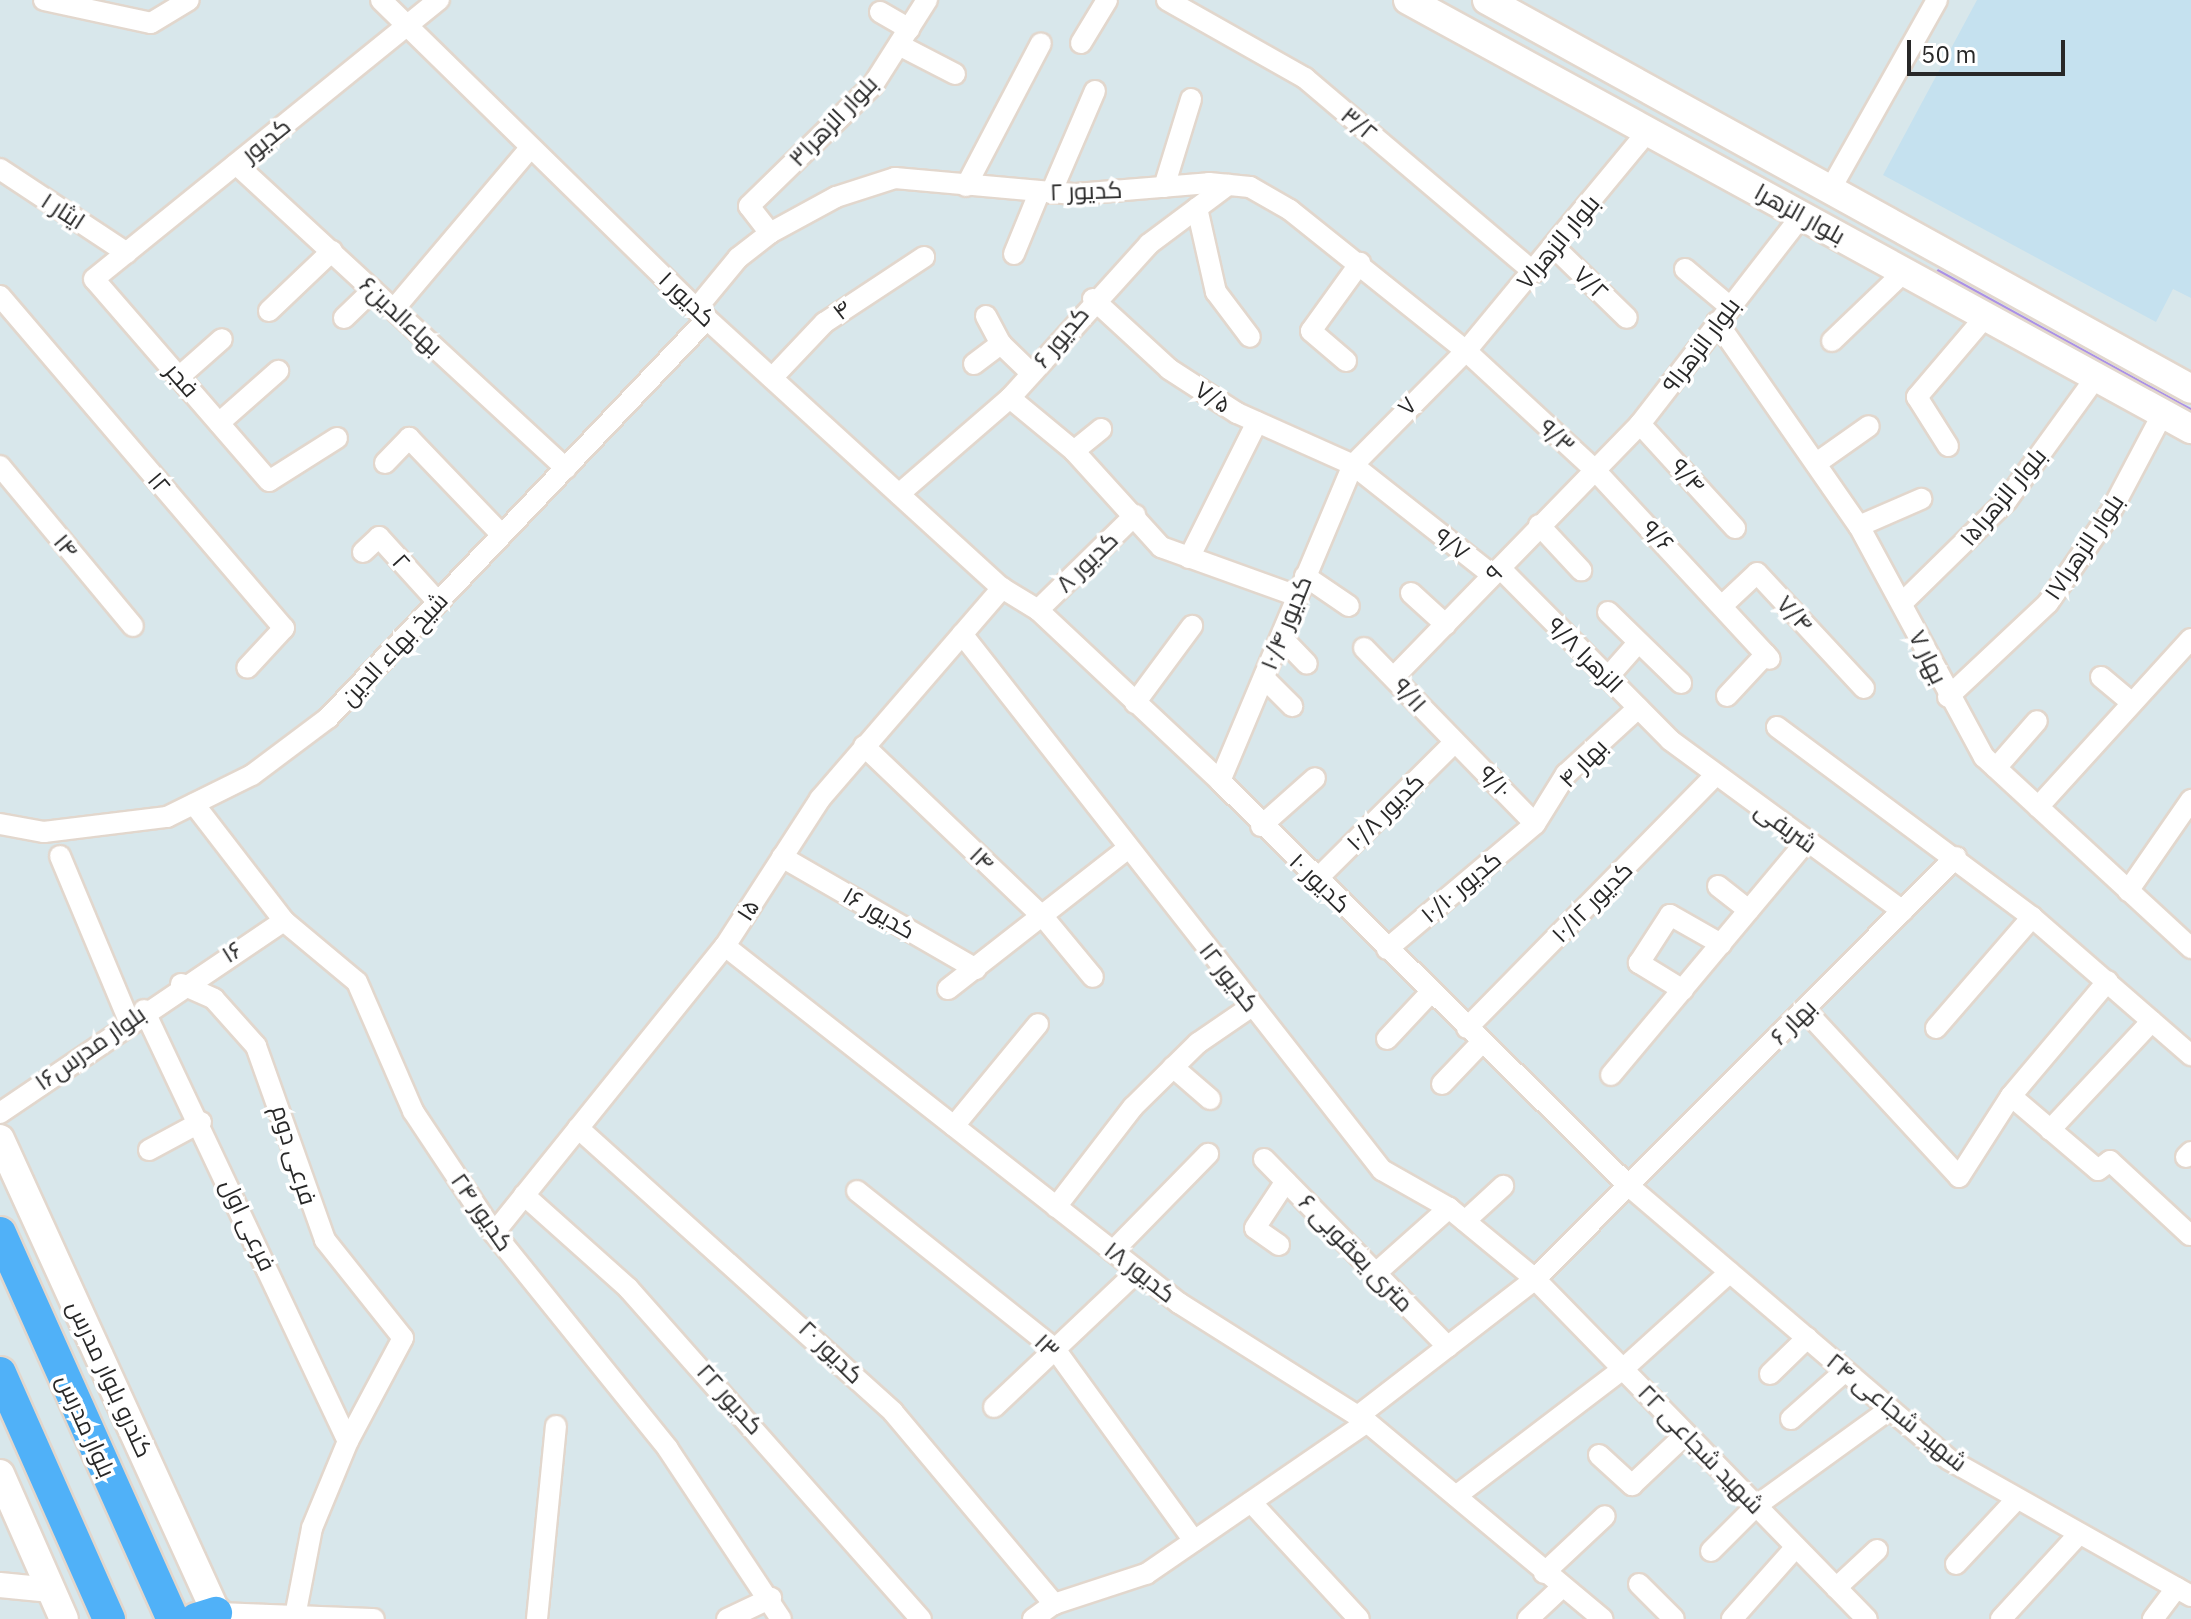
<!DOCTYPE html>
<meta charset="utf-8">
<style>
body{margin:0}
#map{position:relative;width:2191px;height:1619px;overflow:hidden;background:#d8e7eb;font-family:"IBM Plex Sans",Cairo,sans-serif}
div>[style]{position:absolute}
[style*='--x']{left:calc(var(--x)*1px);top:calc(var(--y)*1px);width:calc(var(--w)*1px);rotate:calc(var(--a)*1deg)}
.education>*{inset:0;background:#c5e1ef}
.green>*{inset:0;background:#ab90e6}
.roads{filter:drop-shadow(2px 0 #e2d7cd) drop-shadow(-2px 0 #e2d7cd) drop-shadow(0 2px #e2d7cd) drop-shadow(0 -2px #e2d7cd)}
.minor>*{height:20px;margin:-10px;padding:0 10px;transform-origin:10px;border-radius:10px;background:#fff}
.tertiary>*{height:24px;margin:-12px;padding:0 12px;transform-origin:12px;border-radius:12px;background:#fff}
.secondary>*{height:28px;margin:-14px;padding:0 14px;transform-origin:14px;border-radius:14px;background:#fff}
.primary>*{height:32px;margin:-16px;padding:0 16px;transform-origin:16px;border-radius:16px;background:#50b1f8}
span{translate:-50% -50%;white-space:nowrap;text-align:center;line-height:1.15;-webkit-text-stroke:7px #fff;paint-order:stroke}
.street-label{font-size:24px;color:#282828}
.scale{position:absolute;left:1907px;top:40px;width:158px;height:36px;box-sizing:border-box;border:4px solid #282828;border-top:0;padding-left:10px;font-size:24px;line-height:28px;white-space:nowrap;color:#282828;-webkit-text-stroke:6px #fff;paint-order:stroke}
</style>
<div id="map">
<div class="education">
<div style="clip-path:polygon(1977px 0,2191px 0,2191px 298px,2173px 289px,2156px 322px,1883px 175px)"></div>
</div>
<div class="green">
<div style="clip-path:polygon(1938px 269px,2191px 408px,2191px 417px,1934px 274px)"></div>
</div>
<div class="roads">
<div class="minor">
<div style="--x:44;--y:0;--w:109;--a:12.1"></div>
<div style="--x:151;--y:23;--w:44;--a:-31.2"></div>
<div style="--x:381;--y:0;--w:456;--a:44.4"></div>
<div style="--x:707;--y:319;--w:399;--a:42.4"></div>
<div style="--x:1002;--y:588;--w:42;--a:31.4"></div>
<div style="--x:1038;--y:610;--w:250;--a:43.2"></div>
<div style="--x:1220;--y:781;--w:577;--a:44.72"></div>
<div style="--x:1630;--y:1187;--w:418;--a:40.5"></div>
<div style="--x:1948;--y:1459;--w:279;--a:29.4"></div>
<div style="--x:1167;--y:0;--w:159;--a:29.5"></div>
<div style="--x:1305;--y:78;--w:300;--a:40.3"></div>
<div style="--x:880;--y:12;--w:34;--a:30"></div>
<div style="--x:1081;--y:43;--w:50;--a:-58.8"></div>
<div style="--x:899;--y:45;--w:63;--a:27.4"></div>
<div style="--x:236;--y:164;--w:449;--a:42.7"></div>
<div style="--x:0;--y:169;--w:152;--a:33.5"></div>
<div style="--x:966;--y:186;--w:161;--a:-62.3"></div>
<div style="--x:1164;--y:187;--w:92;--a:-72.9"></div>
<div style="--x:1830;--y:190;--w:218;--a:-60.6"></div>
<div style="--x:1051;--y:193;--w:111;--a:-66.7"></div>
<div style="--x:1197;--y:208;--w:86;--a:77.3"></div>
<div style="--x:1216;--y:292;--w:56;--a:52.9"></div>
<div style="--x:770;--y:233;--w:34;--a:-128"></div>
<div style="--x:749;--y:206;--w:173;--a:-44.3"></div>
<div style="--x:873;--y:85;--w:101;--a:-57.6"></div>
<div style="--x:1555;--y:248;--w:100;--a:44.2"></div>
<div style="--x:1014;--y:254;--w:66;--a:-67.7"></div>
<div style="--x:1685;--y:269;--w:57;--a:40.1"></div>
<div style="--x:0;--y:296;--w:437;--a:49.5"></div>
<div style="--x:284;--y:628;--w:54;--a:132.8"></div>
<div style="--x:1093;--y:299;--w:103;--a:42.6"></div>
<div style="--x:1169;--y:369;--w:81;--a:32.9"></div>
<div style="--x:1237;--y:413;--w:127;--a:24.1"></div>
<div style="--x:1353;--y:465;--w:176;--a:38.3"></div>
<div style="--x:394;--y:309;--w:211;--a:-49.8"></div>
<div style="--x:696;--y:309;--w:66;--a:-50.5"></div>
<div style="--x:738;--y:258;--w:41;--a:-38"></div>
<div style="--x:770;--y:233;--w:75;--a:-28.6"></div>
<div style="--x:836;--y:197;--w:62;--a:-17.9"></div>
<div style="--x:895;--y:178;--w:182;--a:5.1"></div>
<div style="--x:1076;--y:194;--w:133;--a:-4.7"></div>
<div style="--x:1209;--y:183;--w:41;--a:5.6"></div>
<div style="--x:1250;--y:187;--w:46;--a:29.9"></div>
<div style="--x:1290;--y:210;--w:226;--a:38.7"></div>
<div style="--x:1466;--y:351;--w:173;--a:42.7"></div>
<div style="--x:1593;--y:468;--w:260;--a:47.2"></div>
<div style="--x:269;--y:311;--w:87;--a:-43.6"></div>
<div style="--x:986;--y:316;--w:32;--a:62"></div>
<div style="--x:1001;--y:344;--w:42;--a:44"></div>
<div style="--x:344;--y:318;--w:40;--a:-44"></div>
<div style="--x:1717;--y:322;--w:249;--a:55.2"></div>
<div style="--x:1859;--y:526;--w:263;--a:61.6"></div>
<div style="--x:1984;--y:757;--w:282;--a:42.7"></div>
<div style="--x:1832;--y:341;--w:100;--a:-43.8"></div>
<div style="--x:1346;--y:361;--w:46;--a:-139.4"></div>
<div style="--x:1311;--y:331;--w:84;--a:-54.2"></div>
<div style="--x:974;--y:364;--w:34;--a:-37"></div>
<div style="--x:179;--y:377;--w:57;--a:-41.5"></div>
<div style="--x:772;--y:378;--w:76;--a:-46.6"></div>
<div style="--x:824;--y:323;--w:120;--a:-33.4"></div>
<div style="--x:1010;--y:398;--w:83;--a:39.6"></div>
<div style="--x:1074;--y:451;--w:130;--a:47.8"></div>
<div style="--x:1161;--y:547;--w:145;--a:19.8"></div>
<div style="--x:219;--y:423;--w:79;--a:-41.4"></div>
<div style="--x:1640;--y:424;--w:141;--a:47.6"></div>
<div style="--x:337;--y:438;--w:80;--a:147.7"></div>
<div style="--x:269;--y:481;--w:267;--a:-130.9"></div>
<div style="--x:94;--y:279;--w:444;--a:-39"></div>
<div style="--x:1948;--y:446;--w:58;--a:-122.3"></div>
<div style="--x:1917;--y:397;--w:106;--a:-49.6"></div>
<div style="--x:1074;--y:451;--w:35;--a:-39"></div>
<div style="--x:1818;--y:462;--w:62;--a:-35.2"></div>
<div style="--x:385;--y:463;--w:35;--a:-46"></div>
<div style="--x:409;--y:438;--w:134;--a:46.2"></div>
<div style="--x:0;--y:466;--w:208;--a:50.3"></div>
<div style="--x:899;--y:494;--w:147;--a:-40.9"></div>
<div style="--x:1010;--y:398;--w:207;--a:-47.9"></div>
<div style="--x:1149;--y:244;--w:99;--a:-36.8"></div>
<div style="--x:1539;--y:525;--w:62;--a:47"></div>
<div style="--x:1859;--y:526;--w:68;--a:-23.5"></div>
<div style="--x:363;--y:552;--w:22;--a:-43"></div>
<div style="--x:379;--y:537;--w:88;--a:47.8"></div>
<div style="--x:1189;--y:558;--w:152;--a:-63.4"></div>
<div style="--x:1500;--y:568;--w:242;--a:45.3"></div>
<div style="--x:1670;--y:740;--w:289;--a:36.3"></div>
<div style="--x:1305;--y:576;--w:53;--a:34.3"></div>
<div style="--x:1411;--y:593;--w:47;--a:42.4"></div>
<div style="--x:1902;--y:603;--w:147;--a:-44.4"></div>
<div style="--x:2007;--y:500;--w:147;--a:-54.1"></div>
<div style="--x:1724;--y:604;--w:45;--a:-43.2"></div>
<div style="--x:1757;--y:573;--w:157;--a:47.1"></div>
<div style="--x:1038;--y:610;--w:136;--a:-44.4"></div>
<div style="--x:1608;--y:612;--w:102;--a:44.2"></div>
<div style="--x:962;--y:634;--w:681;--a:51.92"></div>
<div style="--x:1382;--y:1170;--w:77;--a:29.6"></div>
<div style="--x:1449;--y:1208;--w:112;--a:39.5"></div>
<div style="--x:1535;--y:1279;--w:475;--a:45.7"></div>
<div style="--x:1281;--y:637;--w:37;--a:46"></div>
<div style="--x:1364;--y:648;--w:245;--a:45.8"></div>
<div style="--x:1394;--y:677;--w:353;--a:-45.8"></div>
<div style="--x:1640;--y:424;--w:264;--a:-52.2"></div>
<div style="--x:2101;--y:677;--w:40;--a:40"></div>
<div style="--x:1264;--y:678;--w:40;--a:45"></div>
<div style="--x:1607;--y:678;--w:45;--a:-48.6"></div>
<div style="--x:1727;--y:696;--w:57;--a:-47.1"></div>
<div style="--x:1948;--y:697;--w:137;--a:-43.2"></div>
<div style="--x:2048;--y:603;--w:107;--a:-55.3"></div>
<div style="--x:2109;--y:515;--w:115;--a:-62.1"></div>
<div style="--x:1135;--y:703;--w:96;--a:-53.5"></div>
<div style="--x:1777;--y:727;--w:318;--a:36.7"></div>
<div style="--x:2032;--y:917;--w:211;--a:41"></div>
<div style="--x:864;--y:746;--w:250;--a:43.7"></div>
<div style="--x:1045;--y:919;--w:75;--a:50.4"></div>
<div style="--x:1996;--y:768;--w:62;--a:-48.9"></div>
<div style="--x:1220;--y:781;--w:343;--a:-67.2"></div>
<div style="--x:1353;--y:465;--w:161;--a:-45.3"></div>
<div style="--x:1466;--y:351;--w:286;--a:-50.4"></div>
<div style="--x:194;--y:804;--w:148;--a:52.4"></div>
<div style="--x:284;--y:921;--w:95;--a:39.9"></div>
<div style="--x:357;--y:982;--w:141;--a:66.5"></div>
<div style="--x:413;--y:1111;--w:146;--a:56.4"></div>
<div style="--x:494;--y:1233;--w:277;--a:51.1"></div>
<div style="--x:668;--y:1449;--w:204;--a:56.4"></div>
<div style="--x:2038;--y:807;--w:227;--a:-47.7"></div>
<div style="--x:0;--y:824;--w:45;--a:10.3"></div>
<div style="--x:44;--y:832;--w:124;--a:-7"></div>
<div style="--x:167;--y:817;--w:95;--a:-26.3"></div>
<div style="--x:252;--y:775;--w:95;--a:-36.9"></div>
<div style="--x:328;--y:718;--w:550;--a:-46.47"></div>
<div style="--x:1261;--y:826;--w:72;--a:-41.6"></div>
<div style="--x:60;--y:856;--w:179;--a:67.3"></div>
<div style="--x:782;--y:857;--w:224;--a:30"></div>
<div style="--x:1317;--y:879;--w:192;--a:-44.8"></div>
<div style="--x:1718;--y:886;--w:39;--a:38"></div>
<div style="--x:2128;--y:891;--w:111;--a:-55.3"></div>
<div style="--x:725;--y:946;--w:578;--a:38.18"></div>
<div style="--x:1179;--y:1303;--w:222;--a:32.3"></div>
<div style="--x:1367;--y:1422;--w:307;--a:39.9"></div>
<div style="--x:1387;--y:949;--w:194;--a:-40.2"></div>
<div style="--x:1535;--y:824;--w:59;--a:-58.2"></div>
<div style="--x:1566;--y:774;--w:98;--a:-42.5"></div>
<div style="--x:181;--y:984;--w:36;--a:24"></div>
<div style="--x:214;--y:999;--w:63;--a:48.2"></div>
<div style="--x:256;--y:1046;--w:206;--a:70.4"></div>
<div style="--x:325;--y:1240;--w:125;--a:51.5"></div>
<div style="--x:403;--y:1338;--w:117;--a:118.1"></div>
<div style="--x:348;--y:1441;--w:94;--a:112.5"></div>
<div style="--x:312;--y:1528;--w:85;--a:100.9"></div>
<div style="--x:948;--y:989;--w:227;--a:-38"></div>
<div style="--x:1683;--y:990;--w:52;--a:-148.5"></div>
<div style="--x:1639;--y:963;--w:57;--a:-57.1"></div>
<div style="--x:1670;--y:915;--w:59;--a:29.6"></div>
<div style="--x:144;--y:1010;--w:477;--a:64.7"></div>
<div style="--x:1805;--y:1010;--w:227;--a:47.3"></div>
<div style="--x:1959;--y:1177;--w:96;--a:-57.3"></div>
<div style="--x:2011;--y:1096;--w:150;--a:-49.9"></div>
<div style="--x:1467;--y:1028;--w:355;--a:-45.5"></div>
<div style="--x:1936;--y:1028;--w:147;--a:-49.1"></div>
<div style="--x:1387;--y:1039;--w:64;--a:-46.9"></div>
<div style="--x:1173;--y:1067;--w:49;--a:40.9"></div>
<div style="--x:1611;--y:1075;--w:304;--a:-50.1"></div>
<div style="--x:1442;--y:1084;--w:58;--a:-46.4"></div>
<div style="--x:2011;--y:1096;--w:114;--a:40.4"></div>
<div style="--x:2098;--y:1170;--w:15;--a:-37"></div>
<div style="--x:2110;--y:1161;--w:109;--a:42.8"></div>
<div style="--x:0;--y:1113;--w:343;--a:-34.1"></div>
<div style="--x:954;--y:1126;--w:132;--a:-50.5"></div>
<div style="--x:578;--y:1128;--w:424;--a:42"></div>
<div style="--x:893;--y:1412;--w:251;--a:50"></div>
<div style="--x:2050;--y:1130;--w:149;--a:-46.9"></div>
<div style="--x:149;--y:1150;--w:59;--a:-28.3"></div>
<div style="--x:2186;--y:1157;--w:7;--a:-45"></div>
<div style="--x:1264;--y:1159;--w:263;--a:45.6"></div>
<div style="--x:857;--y:1191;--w:253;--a:38.6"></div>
<div style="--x:1055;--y:1349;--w:237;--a:54.1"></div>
<div style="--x:524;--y:1195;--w:140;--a:41.8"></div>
<div style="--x:628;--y:1288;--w:442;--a:48.5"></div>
<div style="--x:1056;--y:1207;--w:126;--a:-52.4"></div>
<div style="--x:1133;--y:1107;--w:91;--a:-44.6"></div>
<div style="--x:1198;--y:1043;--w:65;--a:-34.4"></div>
<div style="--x:1465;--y:1221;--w:52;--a:-42.6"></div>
<div style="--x:494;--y:1233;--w:368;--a:-51.2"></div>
<div style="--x:725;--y:946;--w:175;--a:-57.1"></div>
<div style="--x:820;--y:799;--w:279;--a:-49.2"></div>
<div style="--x:1279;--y:1245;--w:29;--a:-145"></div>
<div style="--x:1255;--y:1228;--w:56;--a:-56.6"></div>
<div style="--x:1113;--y:1251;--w:136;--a:-45.6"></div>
<div style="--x:1376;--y:1273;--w:98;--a:-41.7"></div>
<div style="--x:1770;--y:1374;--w:52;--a:-44.2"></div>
<div style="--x:994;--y:1407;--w:198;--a:-43.4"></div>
<div style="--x:1358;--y:1416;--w:224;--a:-37.7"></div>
<div style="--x:1535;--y:1279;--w:596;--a:-45.07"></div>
<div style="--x:1791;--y:1419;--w:72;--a:-41.6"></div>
<div style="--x:1599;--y:1455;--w:45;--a:42.3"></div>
<div style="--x:1632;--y:1485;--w:74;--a:-43.4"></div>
<div style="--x:1456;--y:1496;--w:210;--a:-37.3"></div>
<div style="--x:1623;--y:1369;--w:144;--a:-42.2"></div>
<div style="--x:1251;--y:1502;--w:159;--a:47.3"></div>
<div style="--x:1711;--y:1551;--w:64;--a:-45"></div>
<div style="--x:1756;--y:1506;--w:165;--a:-35.9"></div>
<div style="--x:1956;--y:1564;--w:86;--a:-46.9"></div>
<div style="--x:1544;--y:1573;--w:83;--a:-43.1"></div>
<div style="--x:1639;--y:1584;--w:49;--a:45"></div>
<div style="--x:1836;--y:1588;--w:56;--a:-42.8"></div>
<div style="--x:216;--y:1613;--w:158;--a:2.2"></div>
<div style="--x:537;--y:1619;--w:194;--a:-84.4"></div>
<div style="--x:727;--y:1619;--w:49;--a:-25.5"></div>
<div style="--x:1033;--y:1619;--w:26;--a:-36"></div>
<div style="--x:1054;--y:1604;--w:97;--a:-18.1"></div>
<div style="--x:1146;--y:1574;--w:268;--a:-34.5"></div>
<div style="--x:1528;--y:1619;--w:45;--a:-43.2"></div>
<div style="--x:1732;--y:1619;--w:96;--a:-48.4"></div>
<div style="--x:2001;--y:1619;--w:114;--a:-47.5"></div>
<div style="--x:2153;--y:1619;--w:39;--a:-53"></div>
</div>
<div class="tertiary">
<div style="--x:0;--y:1585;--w:51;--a:5.6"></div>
</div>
<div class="secondary">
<div style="--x:1408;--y:0;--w:893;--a:28.72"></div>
<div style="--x:1487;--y:0;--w:804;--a:28.92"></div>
<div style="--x:0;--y:1139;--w:528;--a:65.48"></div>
<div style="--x:0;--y:1474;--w:158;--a:66.2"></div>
</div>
<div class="primary">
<div style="--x:0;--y:1233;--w:423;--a:65.9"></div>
<div style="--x:0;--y:1373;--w:269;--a:66.1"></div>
<div style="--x:196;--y:1619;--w:21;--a:-17"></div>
</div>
</div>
<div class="street-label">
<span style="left:833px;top:121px;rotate:-46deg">بلوار الزهرا۳</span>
<span style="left:1359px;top:124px;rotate:40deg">۳/۲</span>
<span style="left:266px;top:140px;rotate:-39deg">کدیور</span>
<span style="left:1086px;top:191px;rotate:-2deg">۲ کدیور</span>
<span style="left:63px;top:211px;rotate:33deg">ایثار ۱</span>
<span style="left:1800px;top:214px;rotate:29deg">بلوار الزهرا</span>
<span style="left:1558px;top:242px;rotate:-50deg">بلوار الزهرا۷</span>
<span style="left:1591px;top:283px;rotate:44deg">۷/۲</span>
<span style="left:687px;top:299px;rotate:44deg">کدیور ۱</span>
<span style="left:842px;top:310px;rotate:-38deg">۴</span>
<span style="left:401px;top:316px;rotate:43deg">۶بهاءالدين</span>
<span style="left:1061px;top:337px;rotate:-50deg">کدیور ۶</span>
<span style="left:1701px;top:345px;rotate:-53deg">بلوار الزهرا۹</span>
<span style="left:182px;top:380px;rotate:49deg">فجر</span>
<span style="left:1213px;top:397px;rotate:33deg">۷/۵</span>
<span style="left:1407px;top:406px;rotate:-47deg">۷</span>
<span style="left:1557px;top:436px;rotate:42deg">۹/۳</span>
<span style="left:1688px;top:476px;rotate:48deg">۹/۴</span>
<span style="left:159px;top:483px;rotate:50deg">۱۲</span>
<span style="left:2003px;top:497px;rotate:-50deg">بلوار الزهرا۱۵</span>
<span style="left:1658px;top:536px;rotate:46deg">۹/۶</span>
<span style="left:1452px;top:544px;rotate:37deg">۹/۷</span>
<span style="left:66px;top:546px;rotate:50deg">۱۴</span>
<span style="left:2084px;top:547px;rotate:-56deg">بلوار الزهرا۱۷</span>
<span style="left:401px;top:562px;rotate:48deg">۲</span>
<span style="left:1087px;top:562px;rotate:-44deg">کدیور ۸</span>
<span style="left:1494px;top:573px;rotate:-44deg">۹</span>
<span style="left:1795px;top:614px;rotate:47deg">۷/۴</span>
<span style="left:1286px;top:623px;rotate:-68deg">کدیور ۱۰/۴</span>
<span style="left:394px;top:649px;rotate:-47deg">شیخ بهاء الدین</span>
<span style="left:1585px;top:655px;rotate:45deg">الزهرا ۹/۸</span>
<span style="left:1928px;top:657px;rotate:64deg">بهار ۷</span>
<span style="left:1410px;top:695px;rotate:48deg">۹/۱۱</span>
<span style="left:1583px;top:763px;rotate:-46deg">بهار ۴</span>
<span style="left:1495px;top:782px;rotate:46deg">۹/۱۰</span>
<span style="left:1385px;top:812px;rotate:-45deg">کدیور ۱۰/۸</span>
<span style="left:1786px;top:827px;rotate:36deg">شریفی</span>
<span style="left:982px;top:859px;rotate:44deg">۱۴</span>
<span style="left:1320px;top:883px;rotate:44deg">کدیور ۱۰</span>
<span style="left:1461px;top:887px;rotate:-40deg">کدیور ۱۰/۱۰</span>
<span style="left:1592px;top:902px;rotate:-45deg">کدیور ۱۰/۱۲</span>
<span style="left:748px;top:910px;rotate:-57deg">۱۵</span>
<span style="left:879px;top:913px;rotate:30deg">کدیور ۱۶</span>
<span style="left:232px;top:952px;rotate:-32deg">۱۶</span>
<span style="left:1229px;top:977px;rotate:52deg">کدیور ۱۲</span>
<span style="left:1793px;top:1022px;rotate:-45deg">بهار ۶</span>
<span style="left:90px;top:1048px;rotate:-35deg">بلوار مدرس۱۶</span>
<span style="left:294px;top:1155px;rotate:73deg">فرعی دوم</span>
<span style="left:482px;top:1212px;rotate:55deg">کدیور ۲۴</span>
<span style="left:248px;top:1225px;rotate:65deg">فرعی اول</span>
<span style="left:1356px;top:1253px;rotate:46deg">۶ متری یعقوبی</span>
<span style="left:1140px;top:1272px;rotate:38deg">کدیور ۱۸</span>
<span style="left:1047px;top:1346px;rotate:44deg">۱۳</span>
<span style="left:831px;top:1352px;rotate:44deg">کدیور ۲۰</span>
<span style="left:110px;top:1379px;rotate:65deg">کندرو بلوار مدرس</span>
<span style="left:730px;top:1399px;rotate:48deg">کدیور ۲۲</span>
<span style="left:1897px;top:1412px;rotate:39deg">شهید شجاعی ۲۴</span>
<span style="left:86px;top:1426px;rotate:66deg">بلوار مدرس</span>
<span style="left:1701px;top:1449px;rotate:46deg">شهید شجاعی ۲۲</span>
</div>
<div class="scale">50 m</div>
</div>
